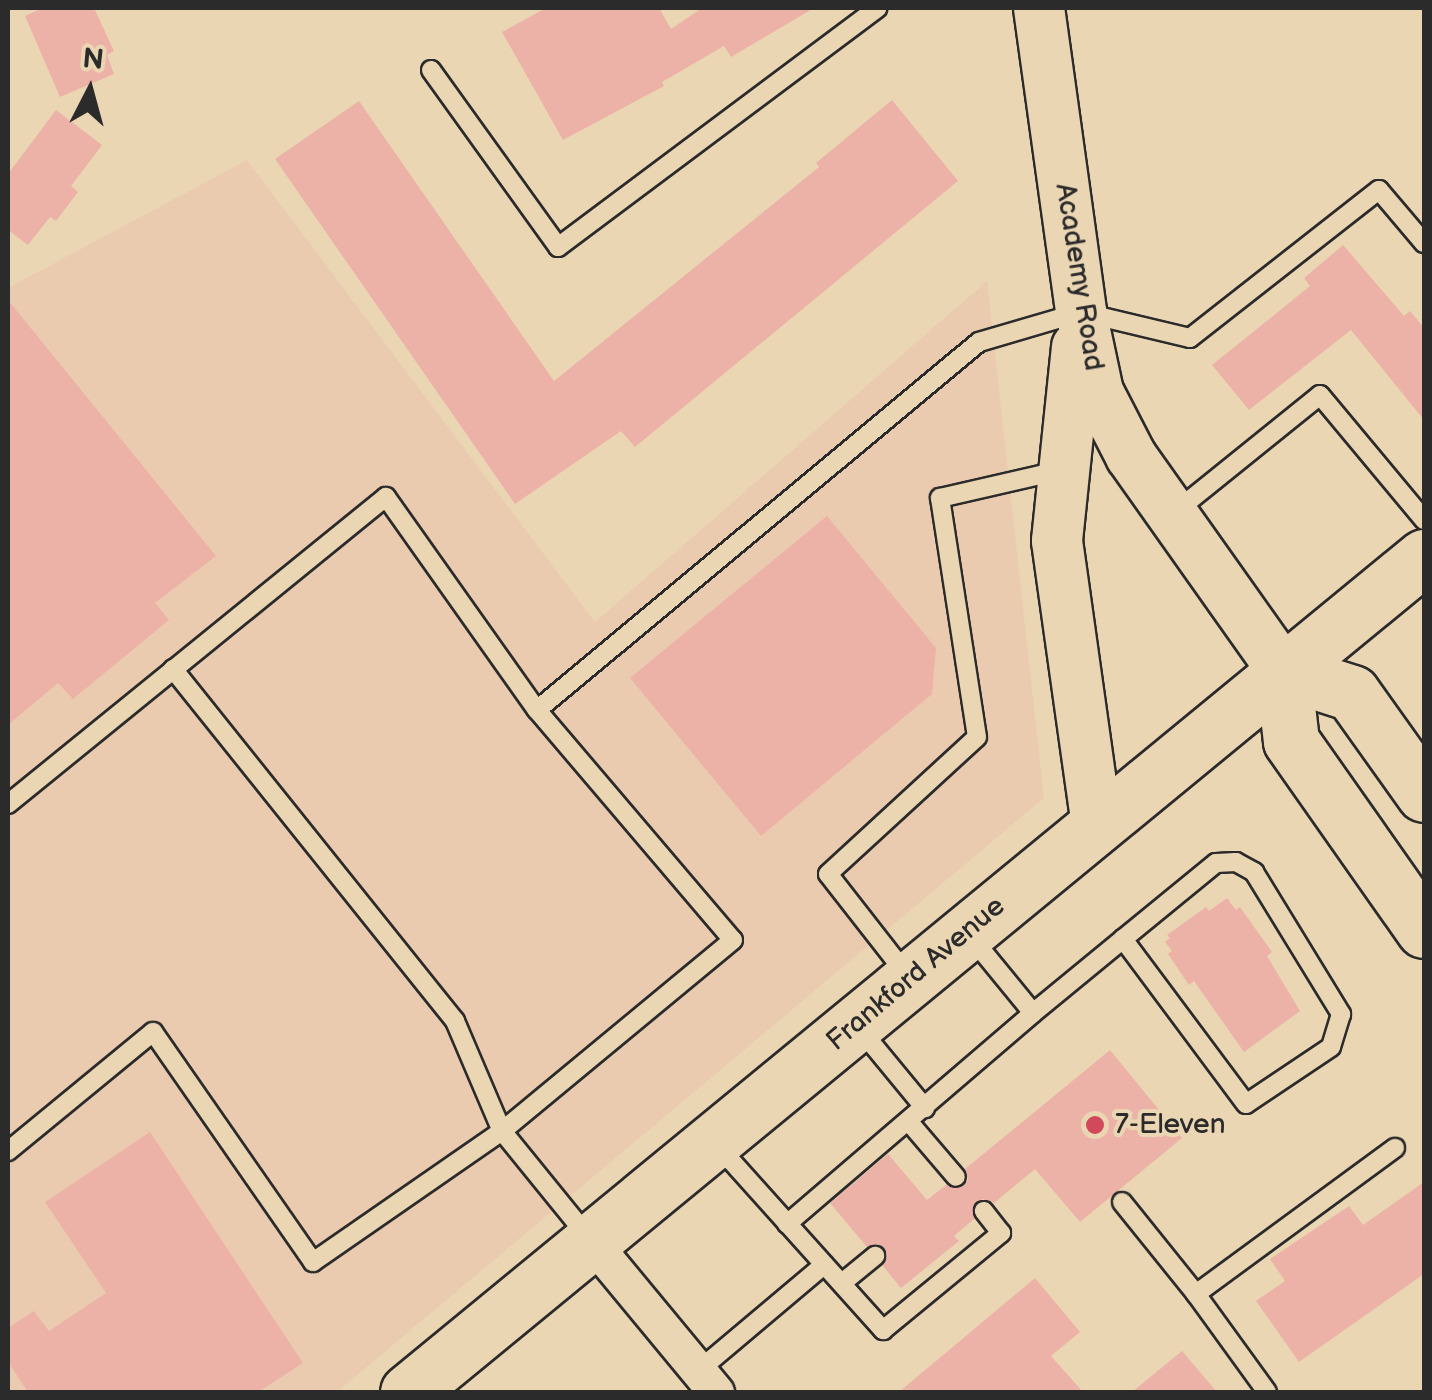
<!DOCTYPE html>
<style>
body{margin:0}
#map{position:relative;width:1432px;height:1400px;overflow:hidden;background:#ebd6b4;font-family:"Balsamiq Sans",sans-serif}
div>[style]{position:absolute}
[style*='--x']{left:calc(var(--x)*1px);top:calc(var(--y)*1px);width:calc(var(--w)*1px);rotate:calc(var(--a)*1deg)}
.built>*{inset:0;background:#ebcbb0}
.building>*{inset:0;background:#ecb2a7}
.roads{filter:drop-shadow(2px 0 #2b2b2b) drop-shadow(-2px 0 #2b2b2b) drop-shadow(0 2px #2b2b2b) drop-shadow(0 -2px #2b2b2b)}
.lane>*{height:18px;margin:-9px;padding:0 9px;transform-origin:9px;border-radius:9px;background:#ebd6b4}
.street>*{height:35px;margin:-17.5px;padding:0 17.5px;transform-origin:17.5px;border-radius:17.5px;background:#ebd6b4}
.secondary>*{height:50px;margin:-25px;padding:0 25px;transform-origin:25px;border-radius:25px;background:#ebd6b4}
.primary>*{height:55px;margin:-27.5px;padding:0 27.5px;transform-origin:27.5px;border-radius:27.5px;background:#ebd6b4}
.highway>*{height:55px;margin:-27.5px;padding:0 27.5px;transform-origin:27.5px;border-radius:27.5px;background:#ebd6b4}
.dots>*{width:28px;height:28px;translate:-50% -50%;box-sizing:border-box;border:5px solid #ebd6b4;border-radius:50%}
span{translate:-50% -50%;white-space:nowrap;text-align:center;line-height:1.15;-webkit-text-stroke:8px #ebd6b4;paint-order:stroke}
.street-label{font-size:28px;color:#2b2b2b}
.poi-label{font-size:28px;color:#2b2b2b}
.left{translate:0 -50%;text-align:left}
.frame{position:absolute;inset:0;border:10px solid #2b2b2b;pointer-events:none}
.north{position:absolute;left:40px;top:40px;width:100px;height:100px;-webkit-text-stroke:8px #ebd6b4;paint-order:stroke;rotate:6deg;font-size:28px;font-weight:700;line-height:40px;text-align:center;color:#2b2b2b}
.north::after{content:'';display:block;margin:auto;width:35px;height:45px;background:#2b2b2b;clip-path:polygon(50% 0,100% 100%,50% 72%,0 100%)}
</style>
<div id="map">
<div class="built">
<div style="clip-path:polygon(247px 160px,595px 622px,987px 281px,1044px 798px,337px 1392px,8px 1392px,8px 288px)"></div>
</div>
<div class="building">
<div style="clip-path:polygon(43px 8px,94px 8px,114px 51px,107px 55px,114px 74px,60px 97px,25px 16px)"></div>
<div style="clip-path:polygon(546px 8px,659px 8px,671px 29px,702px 8px,814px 8px,731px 57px,724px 46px,662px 82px,664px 86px,563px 140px,502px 32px)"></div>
<div style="clip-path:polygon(892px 100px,958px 181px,635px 447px,621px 431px,515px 504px,275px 159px,359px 101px,554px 381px,819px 167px,816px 163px)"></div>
<div style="clip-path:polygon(56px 110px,102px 145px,71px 186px,78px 192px,56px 221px,50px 217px,28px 245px,8px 230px,8px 174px)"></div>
<div style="clip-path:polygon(1343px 245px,1404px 316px,1410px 311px,1424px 328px,1424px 420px,1351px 330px,1249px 410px,1212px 365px,1310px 286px,1304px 278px)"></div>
<div style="clip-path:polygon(8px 300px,216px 556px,155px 603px,169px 620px,73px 699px,58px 683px,8px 725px)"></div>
<div style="clip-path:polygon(827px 516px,936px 648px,932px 694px,761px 836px,630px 678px)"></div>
<div style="clip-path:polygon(1227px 898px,1236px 910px,1240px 907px,1272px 952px,1267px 956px,1300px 1011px,1244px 1052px,1194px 981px,1189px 985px,1168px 954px,1172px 951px,1165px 942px,1170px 938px,1167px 935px,1206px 907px,1209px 911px)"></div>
<div style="clip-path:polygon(1110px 1050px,1182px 1138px,1080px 1222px,1035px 1169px,994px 1203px,983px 1199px,976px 1202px,974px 1219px,954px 1236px,959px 1241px,901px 1288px,883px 1266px,885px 1249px,878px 1244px,867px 1247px,830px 1203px,888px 1154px,927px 1200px,946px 1185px,963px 1187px,968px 1180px,965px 1169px)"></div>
<div style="clip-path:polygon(150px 1132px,303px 1363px,258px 1392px,28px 1392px,8px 1362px,8px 1328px,34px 1311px,49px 1331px,106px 1293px,45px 1202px)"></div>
<div style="clip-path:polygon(1424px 1182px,1424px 1274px,1299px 1362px,1256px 1301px,1285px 1281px,1270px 1259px,1349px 1206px,1363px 1225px)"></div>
<div style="clip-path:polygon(1035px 1278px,1080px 1332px,1051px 1356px,1083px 1392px,899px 1392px)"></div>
<div style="clip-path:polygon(1182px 1351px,1217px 1392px,1132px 1392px)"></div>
</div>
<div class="roads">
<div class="lane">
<div style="--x:431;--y:70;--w:218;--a:54.3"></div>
<div style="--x:558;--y:247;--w:399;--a:-36.8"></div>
<div style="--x:1175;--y:512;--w:186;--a:-38.9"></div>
<div style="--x:1320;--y:395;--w:163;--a:50.2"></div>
<div style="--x:173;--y:669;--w:451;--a:51.3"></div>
<div style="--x:455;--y:1021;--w:120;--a:66.9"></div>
<div style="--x:502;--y:1131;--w:136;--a:50.9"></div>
<div style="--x:537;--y:710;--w:575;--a:-39.78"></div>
<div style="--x:979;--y:342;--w:106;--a:-16.4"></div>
<div style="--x:1081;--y:312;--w:112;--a:13.4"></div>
<div style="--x:1190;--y:338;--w:240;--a:-38.1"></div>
<div style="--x:1379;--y:190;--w:70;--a:49.7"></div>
<div style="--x:8;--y:804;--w:487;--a:-39.1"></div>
<div style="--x:386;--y:497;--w:261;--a:54.7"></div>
<div style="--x:537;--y:710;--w:302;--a:49.6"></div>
<div style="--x:733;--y:940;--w:300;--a:140.4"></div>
<div style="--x:502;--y:1131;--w:230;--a:145.3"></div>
<div style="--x:313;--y:1262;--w:280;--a:-124.8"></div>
<div style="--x:153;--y:1032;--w:188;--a:140.6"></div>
<div style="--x:970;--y:936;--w:99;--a:50.7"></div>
<div style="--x:907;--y:975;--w:128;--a:-128"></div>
<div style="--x:828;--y:874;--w:202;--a:-42.6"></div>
<div style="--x:977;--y:737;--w:242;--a:-98.8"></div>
<div style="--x:940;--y:498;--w:125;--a:-12.9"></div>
<div style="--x:859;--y:1028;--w:104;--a:50.5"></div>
<div style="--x:909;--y:1122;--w:72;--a:49.5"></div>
<div style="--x:717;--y:1145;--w:249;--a:48.1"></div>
<div style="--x:883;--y:1330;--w:153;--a:-39.4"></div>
<div style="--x:1001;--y:1233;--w:28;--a:-128"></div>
<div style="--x:1122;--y:1202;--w:118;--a:51.2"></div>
<div style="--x:787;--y:1224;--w:324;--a:-40.6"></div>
<div style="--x:1033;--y:1013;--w:117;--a:-39.4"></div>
<div style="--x:1123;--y:939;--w:120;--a:-39.3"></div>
<div style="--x:1216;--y:863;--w:20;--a:-3"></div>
<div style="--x:1236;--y:862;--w:21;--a:29"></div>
<div style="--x:1254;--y:872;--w:167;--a:58.5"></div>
<div style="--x:1341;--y:1014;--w:34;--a:107"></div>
<div style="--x:1331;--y:1047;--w:102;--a:146.2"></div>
<div style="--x:1246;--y:1104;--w:206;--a:-126.7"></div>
<div style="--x:842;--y:1283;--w:43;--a:-39.3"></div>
<div style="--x:698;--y:1371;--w:165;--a:-40.1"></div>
<div style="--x:1267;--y:1392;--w:121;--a:-125.9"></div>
<div style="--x:1196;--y:1294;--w:247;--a:-36.3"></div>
</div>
<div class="street">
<div style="--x:591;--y:1241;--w:196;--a:50.4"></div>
</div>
<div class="secondary">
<div style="--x:1039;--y:8;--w:307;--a:82.1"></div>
<div style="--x:1081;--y:312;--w:82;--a:78"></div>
<div style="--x:1098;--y:392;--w:72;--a:62.7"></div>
<div style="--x:1131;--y:456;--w:263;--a:54.7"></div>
<div style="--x:1077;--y:347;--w:195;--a:95.9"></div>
<div style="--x:1057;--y:541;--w:286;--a:82"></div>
</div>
<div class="primary">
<div style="--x:408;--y:1392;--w:1315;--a:-39.42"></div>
</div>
<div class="highway">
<div style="--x:1424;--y:794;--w:124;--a:-125.5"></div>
<div style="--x:1352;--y:693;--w:72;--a:-162.3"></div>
<div style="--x:1283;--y:671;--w:70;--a:83.5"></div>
<div style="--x:1291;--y:741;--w:231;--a:54.9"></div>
</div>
</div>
<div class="dots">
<div style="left:1095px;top:1125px;background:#d1495b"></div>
</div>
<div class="street-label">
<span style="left:1079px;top:277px;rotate:81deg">Academy Road</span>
<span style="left:916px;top:974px;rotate:-40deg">Frankford Avenue</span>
</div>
<div class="poi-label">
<span class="left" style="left:1115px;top:1125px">7-Eleven</span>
</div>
<div class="frame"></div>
<div class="north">N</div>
</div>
